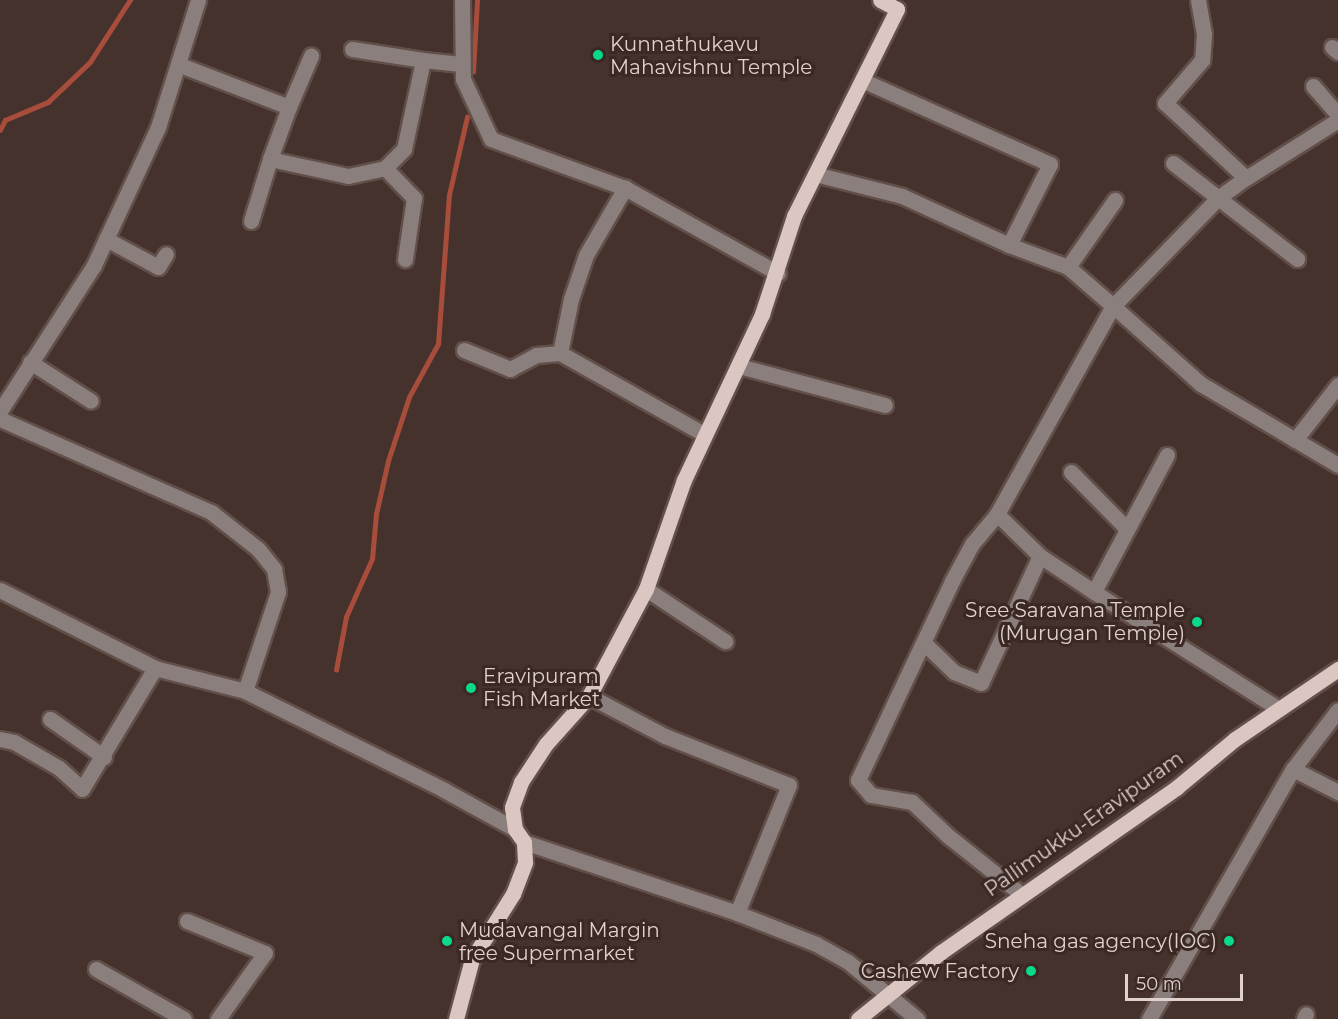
<!DOCTYPE html>
<style>
body{margin:0}
#map{position:relative;width:1338px;height:1019px;overflow:hidden;background:#46322d;font-family:Montserrat,sans-serif}
div>[style]{position:absolute}
[style*='--x']{left:calc(var(--x)*1px);top:calc(var(--y)*1px);width:calc(var(--w)*1px);rotate:calc(var(--a)*1deg)}
.stream>*{height:4.5px;margin:-2.25px;padding:0 2.25px;transform-origin:2.25px;border-radius:2.25px;background:#a84d3b}
.roads{filter:drop-shadow(2px 0 #624f4a) drop-shadow(-2px 0 #624f4a) drop-shadow(0 2px #624f4a) drop-shadow(0 -2px #624f4a)}
.minor>*{height:15px;margin:-7.5px;padding:0 7.5px;transform-origin:7.5px;border-radius:7.5px;background:#8a7f7d}
.major>*{height:15px;margin:-7.5px;padding:0 7.5px;transform-origin:7.5px;border-radius:7.5px;background:#dcc6c1}
.dots>*{width:16px;height:16px;translate:-50% -50%;box-sizing:border-box;border:3px solid #3b2823;border-radius:50%}
span{translate:-50% -50%;white-space:nowrap;text-align:center;line-height:1.15;-webkit-text-stroke:6px #3b2823;paint-order:stroke}
.poi-label{font-size:20px;color:#dfd1ce}
.left{translate:0 -50%;text-align:left}
.right{translate:-100% -50%;text-align:right}
.street-label{font-size:20px;color:#dfd1ce}
.scale{position:absolute;left:1125px;top:974px;width:118px;height:27px;box-sizing:border-box;border:3px solid #dfd1ce;border-top:0;padding-left:8px;font-size:18px;line-height:21px;white-space:nowrap;color:#dfd1ce;-webkit-text-stroke:4px #3b2823;paint-order:stroke}
</style>
<div id="map">
<div class="stream">
<div style="--x:473;--y:72;--w:72;--a:-86.8"></div>
<div style="--x:0;--y:130;--w:11;--a:-63"></div>
<div style="--x:5;--y:120;--w:47;--a:-22.7"></div>
<div style="--x:48;--y:102;--w:58;--a:-43.6"></div>
<div style="--x:90;--y:62;--w:74;--a:-57.2"></div>
<div style="--x:336;--y:670;--w:54;--a:-79.3"></div>
<div style="--x:346;--y:617;--w:64;--a:-65.9"></div>
<div style="--x:372;--y:559;--w:45;--a:-84.9"></div>
<div style="--x:376;--y:514;--w:54;--a:-77.2"></div>
<div style="--x:388;--y:461;--w:67;--a:-71.8"></div>
<div style="--x:409;--y:397;--w:60;--a:-61.3"></div>
<div style="--x:438;--y:344;--w:149;--a:-85.8"></div>
<div style="--x:449;--y:195;--w:80;--a:-77"></div>
</div>
<div class="roads">
<div class="minor">
<div style="--x:462;--y:0;--w:79;--a:89.3"></div>
<div style="--x:463;--y:79;--w:66;--a:65"></div>
<div style="--x:491;--y:139;--w:143;--a:20.1"></div>
<div style="--x:625;--y:188;--w:175;--a:29.1"></div>
<div style="--x:1198;--y:0;--w:35;--a:80"></div>
<div style="--x:1204;--y:34;--w:26;--a:94"></div>
<div style="--x:1202;--y:60;--w:57;--a:130.7"></div>
<div style="--x:1165;--y:103;--w:110;--a:42.8"></div>
<div style="--x:1246;--y:178;--w:109;--a:-32.2"></div>
<div style="--x:1332;--y:47;--w:8;--a:40"></div>
<div style="--x:352;--y:49;--w:72;--a:8.8"></div>
<div style="--x:180;--y:65;--w:117;--a:21.1"></div>
<div style="--x:289;--y:107;--w:55;--a:110.1"></div>
<div style="--x:270;--y:159;--w:80;--a:12.3"></div>
<div style="--x:348;--y:176;--w:38;--a:-12"></div>
<div style="--x:385;--y:168;--w:27;--a:-45"></div>
<div style="--x:404;--y:149;--w:91;--a:-77.9"></div>
<div style="--x:423;--y:60;--w:38;--a:6"></div>
<div style="--x:862;--y:80;--w:206;--a:24.1"></div>
<div style="--x:1050;--y:164;--w:91;--a:116.8"></div>
<div style="--x:1009;--y:245;--w:63;--a:20.4"></div>
<div style="--x:1068;--y:267;--w:60;--a:40.9"></div>
<div style="--x:1113;--y:306;--w:151;--a:-45.8"></div>
<div style="--x:1218;--y:198;--w:34;--a:-36"></div>
<div style="--x:1313;--y:86;--w:38;--a:49"></div>
<div style="--x:289;--y:107;--w:56;--a:-66.7"></div>
<div style="--x:1173;--y:163;--w:157;--a:37.7"></div>
<div style="--x:385;--y:168;--w:42;--a:46"></div>
<div style="--x:414;--y:198;--w:62;--a:98.4"></div>
<div style="--x:815;--y:174;--w:90;--a:14.2"></div>
<div style="--x:902;--y:196;--w:118;--a:24.6"></div>
<div style="--x:251;--y:221;--w:65;--a:-73"></div>
<div style="--x:106;--y:239;--w:59;--a:28.3"></div>
<div style="--x:158;--y:267;--w:15;--a:-58"></div>
<div style="--x:1068;--y:267;--w:82;--a:-55"></div>
<div style="--x:464;--y:350;--w:50;--a:22.4"></div>
<div style="--x:510;--y:369;--w:30;--a:-28"></div>
<div style="--x:536;--y:355;--w:24;--a:-5"></div>
<div style="--x:560;--y:353;--w:165;--a:29.4"></div>
<div style="--x:560;--y:353;--w:55;--a:-78.5"></div>
<div style="--x:571;--y:299;--w:46;--a:-71.2"></div>
<div style="--x:586;--y:255;--w:78;--a:-59.8"></div>
<div style="--x:30;--y:362;--w:72;--a:32.6"></div>
<div style="--x:739;--y:366;--w:151;--a:15"></div>
<div style="--x:0;--y:411;--w:174;--a:-57.2"></div>
<div style="--x:94;--y:265;--w:152;--a:-65.1"></div>
<div style="--x:158;--y:127;--w:133;--a:-72.5"></div>
<div style="--x:0;--y:419;--w:231;--a:23.8"></div>
<div style="--x:211;--y:512;--w:60;--a:38.2"></div>
<div style="--x:258;--y:549;--w:26;--a:51"></div>
<div style="--x:274;--y:569;--w:23;--a:80"></div>
<div style="--x:278;--y:592;--w:104;--a:108.4"></div>
<div style="--x:1295;--y:440;--w:70;--a:-52"></div>
<div style="--x:1167;--y:455;--w:155;--a:118.1"></div>
<div style="--x:1094;--y:592;--w:219;--a:32.3"></div>
<div style="--x:1071;--y:472;--w:80;--a:45.5"></div>
<div style="--x:997;--y:514;--w:60;--a:44.3"></div>
<div style="--x:646;--y:589;--w:95;--a:33.4"></div>
<div style="--x:0;--y:590;--w:174;--a:26.7"></div>
<div style="--x:155;--y:668;--w:93;--a:14.3"></div>
<div style="--x:245;--y:691;--w:222;--a:26.4"></div>
<div style="--x:444;--y:790;--w:81;--a:28.8"></div>
<div style="--x:924;--y:643;--w:42;--a:44"></div>
<div style="--x:954;--y:672;--w:29;--a:22"></div>
<div style="--x:981;--y:683;--w:140;--a:-65.1"></div>
<div style="--x:1040;--y:556;--w:65;--a:33.7"></div>
<div style="--x:589;--y:696;--w:86;--a:27.8"></div>
<div style="--x:665;--y:736;--w:133;--a:21.6"></div>
<div style="--x:789;--y:785;--w:138;--a:112.1"></div>
<div style="--x:50;--y:719;--w:66;--a:35.1"></div>
<div style="--x:0;--y:739;--w:14;--a:12"></div>
<div style="--x:14;--y:742;--w:52;--a:30"></div>
<div style="--x:59;--y:768;--w:31;--a:42"></div>
<div style="--x:82;--y:789;--w:141;--a:-58.9"></div>
<div style="--x:1293;--y:769;--w:51;--a:27.1"></div>
<div style="--x:524;--y:842;--w:225;--a:18.4"></div>
<div style="--x:737;--y:913;--w:85;--a:21.4"></div>
<div style="--x:816;--y:944;--w:35;--a:29"></div>
<div style="--x:847;--y:961;--w:91;--a:39.6"></div>
<div style="--x:1021;--y:894;--w:93;--a:-141.5"></div>
<div style="--x:948;--y:836;--w:50;--a:-136.6"></div>
<div style="--x:912;--y:802;--w:42;--a:-170.3"></div>
<div style="--x:871;--y:795;--w:20;--a:-131"></div>
<div style="--x:858;--y:780;--w:220;--a:-64.7"></div>
<div style="--x:952;--y:581;--w:42;--a:-61.6"></div>
<div style="--x:972;--y:544;--w:39;--a:-50"></div>
<div style="--x:997;--y:514;--w:238;--a:-60.9"></div>
<div style="--x:1113;--y:306;--w:118;--a:41.6"></div>
<div style="--x:1201;--y:384;--w:159;--a:30.6"></div>
<div style="--x:187;--y:921;--w:84;--a:22.3"></div>
<div style="--x:265;--y:953;--w:81;--a:125.5"></div>
<div style="--x:96;--y:969;--w:101;--a:29.6"></div>
<div style="--x:1149;--y:1019;--w:289;--a:-60.1"></div>
<div style="--x:1293;--y:769;--w:74;--a:-52.7"></div>
<div style="--x:1304;--y:1019;--w:5;--a:-68"></div>
</div>
<div class="major">
<div style="--x:456;--y:1019;--w:62;--a:-75.1"></div>
<div style="--x:472;--y:959;--w:77;--a:-57.8"></div>
<div style="--x:513;--y:894;--w:34;--a:-69"></div>
<div style="--x:525;--y:862;--w:20;--a:-93"></div>
<div style="--x:524;--y:842;--w:16;--a:-125"></div>
<div style="--x:515;--y:829;--w:22;--a:-98"></div>
<div style="--x:512;--y:807;--w:27;--a:-70"></div>
<div style="--x:521;--y:782;--w:45;--a:-56.7"></div>
<div style="--x:546;--y:744;--w:64;--a:-48.1"></div>
<div style="--x:589;--y:696;--w:121;--a:-62"></div>
<div style="--x:646;--y:589;--w:115;--a:-70.8"></div>
<div style="--x:684;--y:480;--w:183;--a:-64.8"></div>
<div style="--x:762;--y:314;--w:103;--a:-71.9"></div>
<div style="--x:794;--y:216;--w:231;--a:-63.5"></div>
<div style="--x:897;--y:9;--w:19;--a:-152"></div>
<div style="--x:858;--y:1019;--w:107;--a:-38.9"></div>
<div style="--x:941;--y:952;--w:287;--a:-34.9"></div>
<div style="--x:1176;--y:788;--w:77;--a:-39.7"></div>
<div style="--x:1235;--y:739;--w:125;--a:-34.2"></div>
</div>
</div>
<div class="dots">
<div style="left:598px;top:55px;background:#08d98b"></div>
<div style="left:1197px;top:622px;background:#08d98b"></div>
<div style="left:471px;top:688px;background:#08d98b"></div>
<div style="left:447px;top:941px;background:#08d98b"></div>
<div style="left:1229px;top:941px;background:#08d98b"></div>
<div style="left:1031px;top:971px;background:#08d98b"></div>
</div>
<div class="poi-label">
<span class="left" style="left:610px;top:56px">Kunnathukavu<br>Mahavishnu Temple</span>
<span class="right" style="left:1185px;top:622px">Sree Saravana Temple<br>(Murugan Temple)</span>
<span class="left" style="left:483px;top:688px">Eravipuram<br>Fish Market</span>
<span class="left" style="left:459px;top:942px">Mudavangal Margin<br>free Supermarket</span>
<span class="right" style="left:1217px;top:941px">Sneha gas agency(IOC)</span>
<span class="right" style="left:1019px;top:971px">Cashew Factory</span>
</div>
<div class="street-label">
<span style="left:1084px;top:824px;rotate:-35deg">Pallimukku-Eravipuram</span>
</div>
<div class="scale">50 m</div>
</div>
